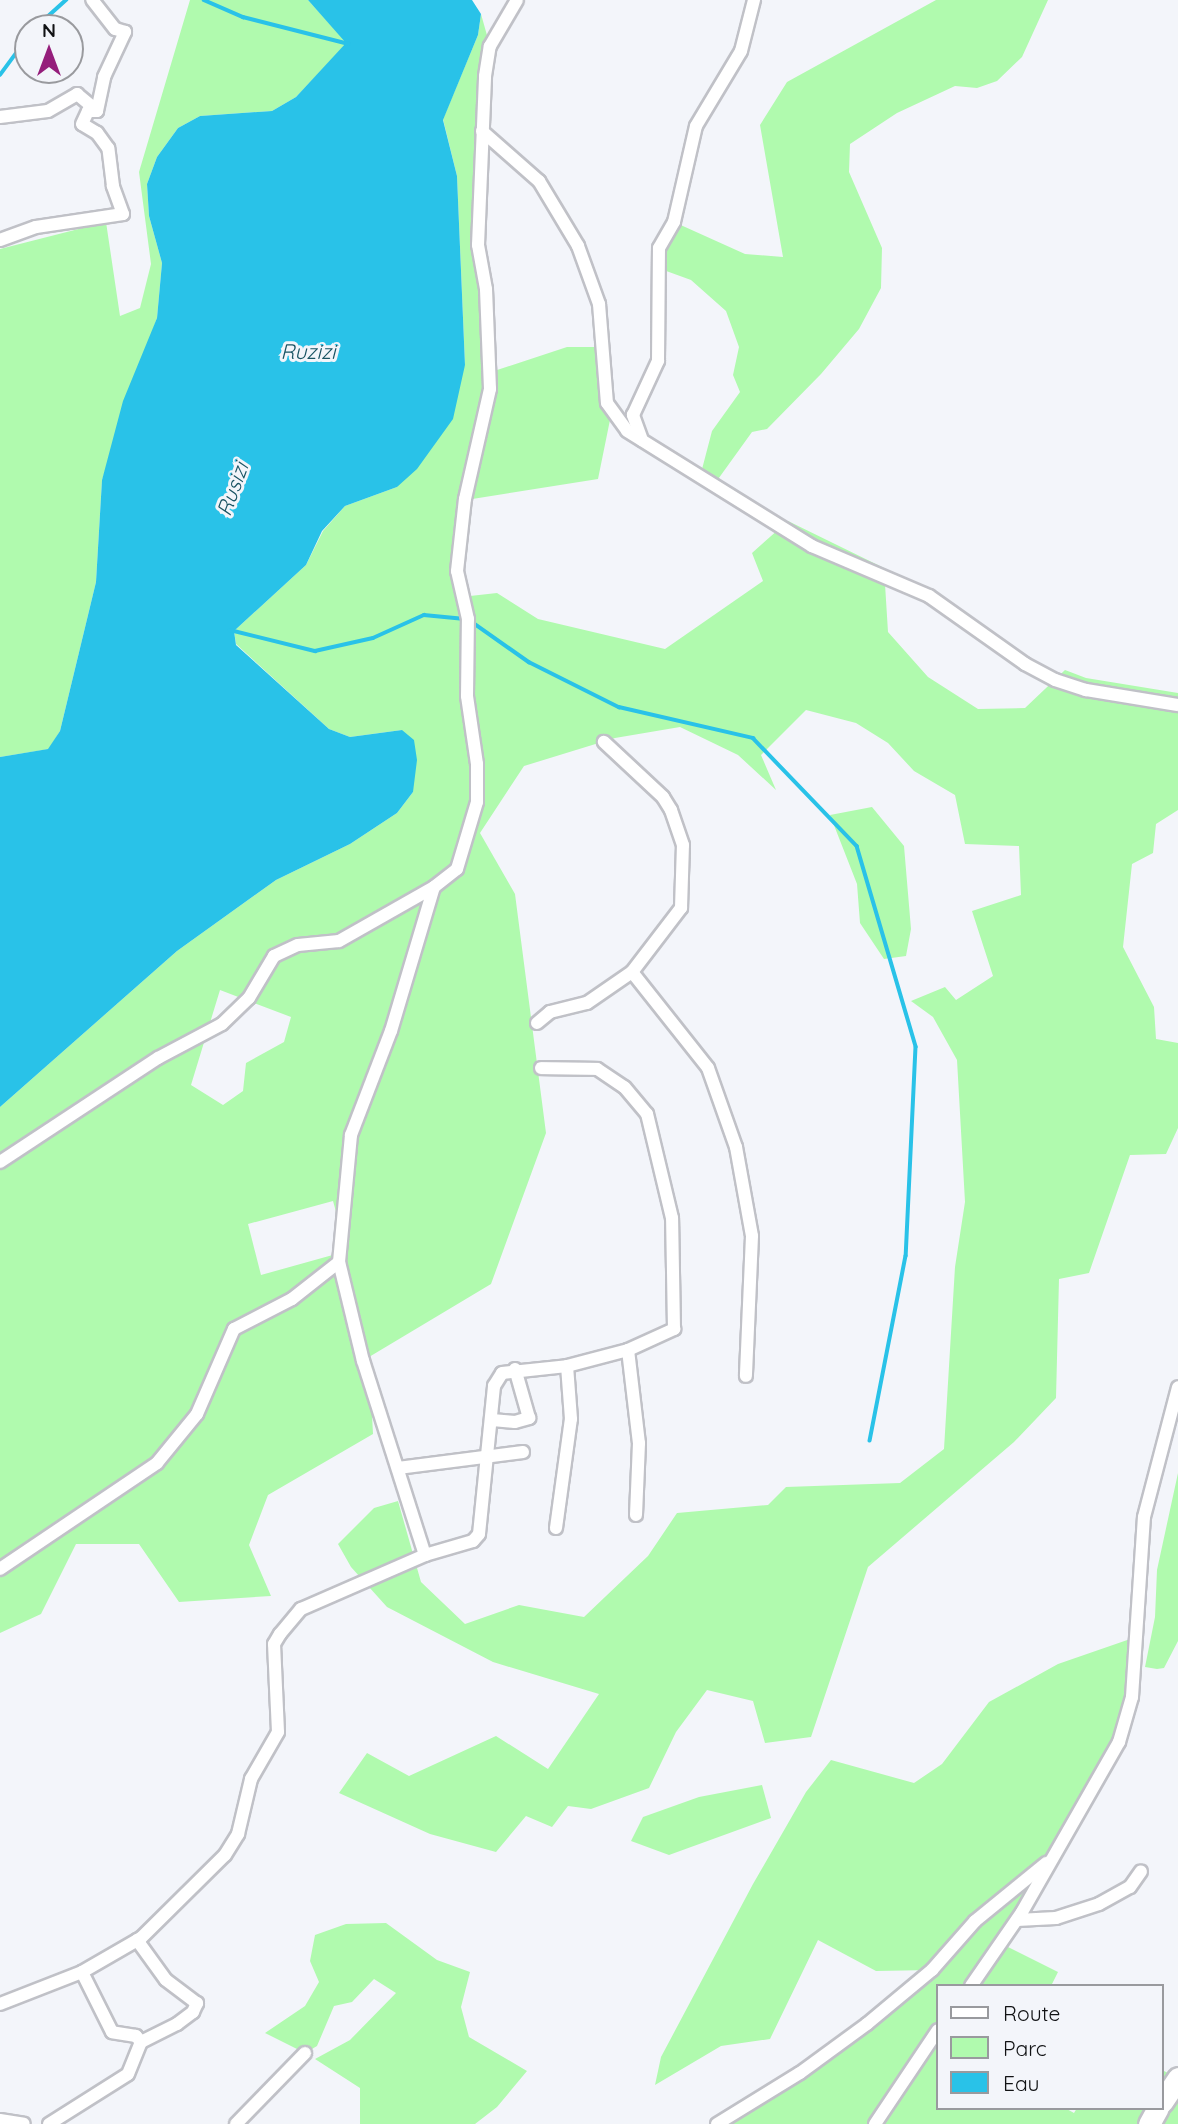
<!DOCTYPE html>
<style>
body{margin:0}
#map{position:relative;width:1178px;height:2124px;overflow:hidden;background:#f3f5fa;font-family:Quicksand,sans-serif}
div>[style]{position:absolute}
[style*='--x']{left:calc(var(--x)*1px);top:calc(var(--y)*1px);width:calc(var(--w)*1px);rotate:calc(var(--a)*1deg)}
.green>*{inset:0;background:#b0faae}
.water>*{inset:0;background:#29c2e8}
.stream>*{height:3.5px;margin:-1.75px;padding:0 1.75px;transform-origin:1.75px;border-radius:1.75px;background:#29c2e8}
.roads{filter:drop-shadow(2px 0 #c0c1c7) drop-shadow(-2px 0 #c0c1c7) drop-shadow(0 2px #c0c1c7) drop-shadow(0 -2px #c0c1c7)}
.minor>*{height:12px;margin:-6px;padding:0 6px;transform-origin:6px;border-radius:6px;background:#fff}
.trunk>*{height:21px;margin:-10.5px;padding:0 10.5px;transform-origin:10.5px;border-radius:10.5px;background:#fff}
span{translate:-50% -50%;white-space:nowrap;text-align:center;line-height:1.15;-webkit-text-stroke:6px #f3f5fa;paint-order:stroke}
.water-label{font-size:21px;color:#195363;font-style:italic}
.legend{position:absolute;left:936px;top:1984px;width:228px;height:126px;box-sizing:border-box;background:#f3f5fa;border:2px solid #999a9e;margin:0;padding:9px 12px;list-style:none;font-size:21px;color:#111214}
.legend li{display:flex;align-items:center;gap:14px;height:35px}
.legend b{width:35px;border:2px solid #999a9e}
.north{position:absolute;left:14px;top:14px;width:70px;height:70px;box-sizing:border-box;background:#f3f5fa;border:2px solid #999a9e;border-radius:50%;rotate:0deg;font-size:19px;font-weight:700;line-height:28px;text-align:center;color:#111214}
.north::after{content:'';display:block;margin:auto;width:24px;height:32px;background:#951e7b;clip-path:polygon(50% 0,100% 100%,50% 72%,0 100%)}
</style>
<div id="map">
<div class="green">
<div style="clip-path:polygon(190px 0,308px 0,347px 43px,296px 97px,272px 111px,200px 116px,178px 128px,157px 157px,147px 184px,149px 216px,162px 263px,157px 318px,102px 480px,96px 582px,60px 731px,49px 749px,0 757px,0 249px,106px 222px,120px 316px,140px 308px,151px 264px,139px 172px)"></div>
<div style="clip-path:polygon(936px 0,1048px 0,1022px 57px,997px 81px,977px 88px,955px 86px,897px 113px,850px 144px,849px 172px,882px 248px,881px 288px,859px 329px,821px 374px,767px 429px,752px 432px,716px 482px,701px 473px,712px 431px,740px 392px,733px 375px,739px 347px,726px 311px,691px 280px,658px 268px,674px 222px,745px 254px,783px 257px,760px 125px,787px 82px)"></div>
<div style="clip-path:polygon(evenodd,481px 14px,490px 46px,478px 245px,491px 372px,567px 347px,602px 347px,611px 415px,598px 479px,466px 500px,461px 597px,497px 593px,538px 619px,665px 649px,763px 581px,752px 553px,788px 521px,884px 568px,888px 632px,928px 677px,978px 709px,1025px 708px,1065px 670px,1086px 678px,1178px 693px,1178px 810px,1156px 824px,1153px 853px,1132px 864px,1123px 947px,1154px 1007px,1156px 1039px,1178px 1043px,1178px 1128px,1166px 1154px,1130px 1155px,1089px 1273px,1059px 1279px,1056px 1398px,1014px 1442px,868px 1567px,811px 1737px,765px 1743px,753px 1701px,707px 1690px,676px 1732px,649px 1788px,591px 1809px,568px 1806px,552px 1827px,526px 1816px,496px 1852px,430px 1834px,339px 1793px,367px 1753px,409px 1776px,496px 1736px,548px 1769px,599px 1694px,493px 1662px,387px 1607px,351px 1567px,338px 1544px,374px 1508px,398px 1501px,421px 1582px,465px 1624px,519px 1605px,584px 1617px,648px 1556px,677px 1513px,768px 1505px,786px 1487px,900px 1483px,944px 1449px,955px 1267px,965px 1202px,957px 1060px,933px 1017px,911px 1001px,945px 987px,956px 1000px,993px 976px,972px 911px,1021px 895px,1019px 846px,965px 844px,955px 795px,914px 771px,888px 743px,856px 723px,806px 710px,761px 755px,776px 790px,738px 755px,680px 727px,615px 738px,524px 766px,480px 833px,515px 894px,546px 1133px,491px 1284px,369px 1357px,373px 1434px,268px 1495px,249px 1545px,271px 1596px,179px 1602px,139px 1544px,76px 1544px,41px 1614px,0 1633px,0 1107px,177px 951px,276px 880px,350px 844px,397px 813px,413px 792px,402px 730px,350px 737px,329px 729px,236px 644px,234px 631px,306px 565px,323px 531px,345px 506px,397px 487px,465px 365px,457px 176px,443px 119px,478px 35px,481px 14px,220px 990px,291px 1017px,284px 1042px,246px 1063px,243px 1091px,223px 1105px,191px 1085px,220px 990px,481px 14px,333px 1201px,347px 1251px,261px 1275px,248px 1224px,333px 1201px)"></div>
<div style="clip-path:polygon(872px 807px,904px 846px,911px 929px,906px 956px,884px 959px,860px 923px,857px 884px,830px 815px)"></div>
<div style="clip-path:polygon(1178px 1473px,1178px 1641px,1164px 1668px,1157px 1669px,1145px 1667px,1155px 1617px,1157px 1570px)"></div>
<div style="clip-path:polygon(1136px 1637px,1128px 1717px,1002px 1944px,1058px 1972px,1051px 1986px,938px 1986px,938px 2108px,1065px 2108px,1074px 2113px,1077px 2108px,1162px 2108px,1162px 2070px,1178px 2078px,1178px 2124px,717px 2124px,800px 2072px,931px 1970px,876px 1971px,818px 1940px,770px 2039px,721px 2046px,655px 2085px,661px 2057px,753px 1884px,806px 1792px,831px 1760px,914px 1783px,942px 1764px,989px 1702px,1058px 1664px)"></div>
<div style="clip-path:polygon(762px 1785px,771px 1818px,669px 1855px,631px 1841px,643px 1817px,699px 1797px)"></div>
<div style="clip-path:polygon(386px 1923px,437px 1960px,470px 1972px,461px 2007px,469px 2037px,527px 2071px,497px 2107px,475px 2124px,360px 2124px,360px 2088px,315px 2059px,350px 2040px,396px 1993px,374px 1979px,352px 2002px,334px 2006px,317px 2046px,305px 2053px,265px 2033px,305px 2006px,319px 1982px,310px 1961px,315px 1935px,346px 1924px)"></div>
</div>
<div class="water">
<div style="clip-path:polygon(308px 0,472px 0,481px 14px,478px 35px,443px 120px,457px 176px,465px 365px,453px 419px,417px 469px,397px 487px,345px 506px,322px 531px,306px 565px,234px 631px,236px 645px,329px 729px,350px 737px,402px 730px,414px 740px,417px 760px,413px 792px,397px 813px,350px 844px,276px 880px,177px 951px,0 1107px,0 757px,48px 749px,60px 731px,96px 582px,102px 480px,123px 401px,157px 318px,162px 263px,149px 216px,147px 184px,157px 157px,178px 128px,200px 116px,272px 111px,296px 97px,346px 43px)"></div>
</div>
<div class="stream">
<div style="--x:204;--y:0;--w:43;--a:23.6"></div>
<div style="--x:243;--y:17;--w:109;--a:14.3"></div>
<div style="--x:35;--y:28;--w:42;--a:-42.1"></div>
<div style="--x:0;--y:75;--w:47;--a:-53.6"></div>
<div style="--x:472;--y:622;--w:70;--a:35.1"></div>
<div style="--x:529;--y:662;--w:101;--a:26.6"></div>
<div style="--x:619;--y:707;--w:138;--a:13"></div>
<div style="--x:753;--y:738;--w:150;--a:46.1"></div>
<div style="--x:857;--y:846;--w:209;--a:73.6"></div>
<div style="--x:916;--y:1047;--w:209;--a:92.7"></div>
<div style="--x:906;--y:1256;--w:188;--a:101"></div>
<div style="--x:230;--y:630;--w:88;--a:13.9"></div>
<div style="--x:315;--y:651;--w:59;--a:-12.6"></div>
<div style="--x:373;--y:638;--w:56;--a:-24.3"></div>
<div style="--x:424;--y:615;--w:41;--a:5.6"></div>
</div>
<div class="roads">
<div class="minor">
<div style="--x:0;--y:117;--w:48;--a:-7.1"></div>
<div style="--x:48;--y:111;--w:34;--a:-30"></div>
<div style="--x:77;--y:94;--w:26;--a:40"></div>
<div style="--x:482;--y:131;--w:76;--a:41.3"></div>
<div style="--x:539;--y:181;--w:76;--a:59"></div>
<div style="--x:578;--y:246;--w:62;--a:70.1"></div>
<div style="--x:599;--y:304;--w:99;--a:85.4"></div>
<div style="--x:607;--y:403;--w:34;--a:54"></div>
<div style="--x:627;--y:431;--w:218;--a:31.9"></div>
<div style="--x:812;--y:546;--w:127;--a:23.1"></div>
<div style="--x:929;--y:596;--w:118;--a:35.3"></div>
<div style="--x:1025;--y:664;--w:34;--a:28"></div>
<div style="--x:1055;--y:680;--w:33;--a:18"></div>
<div style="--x:1086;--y:690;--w:93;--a:9.3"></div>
<div style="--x:0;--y:240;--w:38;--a:-20"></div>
<div style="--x:36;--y:227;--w:88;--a:-8.5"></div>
<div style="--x:123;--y:214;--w:30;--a:-110"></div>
<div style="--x:113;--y:186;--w:38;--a:-97"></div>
<div style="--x:108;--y:148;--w:19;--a:-126"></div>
<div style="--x:97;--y:133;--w:17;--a:-149"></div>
<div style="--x:82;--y:124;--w:14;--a:-65"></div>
<div style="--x:88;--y:111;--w:9;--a:0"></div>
<div style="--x:97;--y:111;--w:35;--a:-78"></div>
<div style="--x:104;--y:77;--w:50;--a:-65"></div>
<div style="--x:125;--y:32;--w:10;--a:-163"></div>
<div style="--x:115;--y:29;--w:37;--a:-128"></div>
<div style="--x:642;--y:440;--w:27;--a:-110"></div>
<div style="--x:633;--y:415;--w:60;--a:-65.2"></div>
<div style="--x:658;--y:361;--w:113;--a:-89.5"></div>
<div style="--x:659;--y:248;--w:30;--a:-60"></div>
<div style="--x:674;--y:222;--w:98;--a:-77.1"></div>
<div style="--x:696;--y:126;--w:87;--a:-59"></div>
<div style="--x:741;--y:51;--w:53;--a:-75.7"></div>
<div style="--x:632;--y:972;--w:122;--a:51.6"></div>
<div style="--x:708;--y:1068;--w:84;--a:70.5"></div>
<div style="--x:736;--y:1147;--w:90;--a:79.8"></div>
<div style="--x:752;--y:1236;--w:140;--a:92.5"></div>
<div style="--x:537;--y:1023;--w:17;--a:-40"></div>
<div style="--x:550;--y:1012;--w:38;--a:-14"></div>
<div style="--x:587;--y:1003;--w:55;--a:-34.6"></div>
<div style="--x:632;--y:972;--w:81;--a:-52.6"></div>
<div style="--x:681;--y:908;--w:63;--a:-88.2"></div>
<div style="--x:683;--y:845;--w:37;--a:-109"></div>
<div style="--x:671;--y:810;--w:15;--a:-122"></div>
<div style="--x:663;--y:797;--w:81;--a:-137"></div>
<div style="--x:0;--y:1162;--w:189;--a:-33.4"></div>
<div style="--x:158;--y:1058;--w:72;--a:-28"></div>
<div style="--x:222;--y:1024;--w:37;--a:-44"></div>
<div style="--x:249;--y:998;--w:49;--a:-59.2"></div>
<div style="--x:274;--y:956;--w:26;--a:-25"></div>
<div style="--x:298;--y:945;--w:41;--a:-5.6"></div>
<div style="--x:339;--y:941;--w:109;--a:-29.6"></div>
<div style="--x:628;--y:1350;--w:94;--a:83.3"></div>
<div style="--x:639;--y:1443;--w:72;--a:92.4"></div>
<div style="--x:492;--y:1420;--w:23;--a:5"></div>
<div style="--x:515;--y:1422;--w:15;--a:-16"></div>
<div style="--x:529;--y:1418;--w:51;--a:-105.9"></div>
<div style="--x:398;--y:1468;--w:126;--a:-7.3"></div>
<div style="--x:556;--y:1528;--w:110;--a:-82.2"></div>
<div style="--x:571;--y:1419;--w:53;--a:-94.3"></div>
<div style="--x:425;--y:1555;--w:50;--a:-16.3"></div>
<div style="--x:473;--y:1541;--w:9;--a:-49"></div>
<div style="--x:479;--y:1534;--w:149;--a:-84.2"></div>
<div style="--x:494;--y:1386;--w:15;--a:-58"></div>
<div style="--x:502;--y:1373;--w:65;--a:-6.1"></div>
<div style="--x:567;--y:1366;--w:63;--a:-14.7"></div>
<div style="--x:628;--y:1350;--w:51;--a:-24.5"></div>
<div style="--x:674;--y:1329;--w:111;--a:-91"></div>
<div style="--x:672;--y:1218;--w:107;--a:-103.5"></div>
<div style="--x:647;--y:1114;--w:35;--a:-130"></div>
<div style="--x:624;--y:1087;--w:32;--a:-146"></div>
<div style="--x:597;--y:1069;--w:56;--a:-179"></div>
<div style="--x:0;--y:1569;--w:189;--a:-34"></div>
<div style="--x:157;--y:1463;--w:63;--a:-50.8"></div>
<div style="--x:197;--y:1414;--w:93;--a:-66.5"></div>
<div style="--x:234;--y:1329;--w:65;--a:-27.3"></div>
<div style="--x:292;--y:1299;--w:60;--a:-38.2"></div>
<div style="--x:339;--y:1262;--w:128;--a:-84.6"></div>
<div style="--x:351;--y:1135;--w:111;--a:-69"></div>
<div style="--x:391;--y:1031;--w:150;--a:-73.4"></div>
<div style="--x:434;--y:887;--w:29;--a:-38"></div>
<div style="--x:457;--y:869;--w:70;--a:-73.4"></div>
<div style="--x:477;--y:802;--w:38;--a:-90"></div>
<div style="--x:477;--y:764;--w:69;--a:-98.4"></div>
<div style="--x:467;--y:696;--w:77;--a:-89.3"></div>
<div style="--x:468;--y:619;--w:49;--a:-102.9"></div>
<div style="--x:457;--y:571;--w:72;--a:-83.7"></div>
<div style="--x:465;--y:499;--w:113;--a:-77.2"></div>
<div style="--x:490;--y:389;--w:100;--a:-92.3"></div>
<div style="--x:486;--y:289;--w:45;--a:-100.3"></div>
<div style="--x:478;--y:245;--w:169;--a:-87.6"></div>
<div style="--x:485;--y:76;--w:30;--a:-81"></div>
<div style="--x:490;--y:46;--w:53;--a:-59.6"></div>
<div style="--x:1017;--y:1920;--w:39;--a:-3"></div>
<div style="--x:1056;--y:1918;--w:45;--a:-18"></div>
<div style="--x:1099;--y:1904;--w:35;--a:-29"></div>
<div style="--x:1130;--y:1887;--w:19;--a:-55"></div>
<div style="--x:137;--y:1940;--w:49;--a:54.1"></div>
<div style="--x:166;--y:1980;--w:39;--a:37"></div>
<div style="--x:197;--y:2003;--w:10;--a:114"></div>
<div style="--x:193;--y:2012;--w:20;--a:143"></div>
<div style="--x:177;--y:2024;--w:40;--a:153.4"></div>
<div style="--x:971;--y:1986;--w:90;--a:-55.4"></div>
<div style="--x:1022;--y:1912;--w:196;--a:-60.3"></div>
<div style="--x:1119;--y:1742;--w:47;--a:-73.9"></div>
<div style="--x:1132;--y:1697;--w:180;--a:-86.2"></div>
<div style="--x:1144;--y:1517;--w:134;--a:-75.3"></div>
<div style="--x:0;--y:2004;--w:88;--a:-21.3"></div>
<div style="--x:82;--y:1972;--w:68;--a:-30"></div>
<div style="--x:141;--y:1938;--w:118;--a:-44.7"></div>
<div style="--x:225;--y:1855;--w:25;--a:-58"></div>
<div style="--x:238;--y:1834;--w:57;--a:-76.7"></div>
<div style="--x:251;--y:1779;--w:54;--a:-60.1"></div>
<div style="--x:278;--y:1732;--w:88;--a:-92.6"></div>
<div style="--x:274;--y:1644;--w:12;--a:-59"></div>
<div style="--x:280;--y:1634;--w:33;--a:-50"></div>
<div style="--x:301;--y:1609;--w:135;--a:-23.5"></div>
<div style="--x:425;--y:1555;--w:204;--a:-107.7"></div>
<div style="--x:363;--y:1361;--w:102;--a:-103.6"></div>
<div style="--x:0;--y:2120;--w:24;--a:9"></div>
<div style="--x:49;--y:2124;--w:93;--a:-32.3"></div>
<div style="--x:128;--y:2074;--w:35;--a:-68"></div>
<div style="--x:141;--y:2042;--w:8;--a:-130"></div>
<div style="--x:136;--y:2036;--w:24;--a:-171"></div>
<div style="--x:112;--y:2032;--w:67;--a:-116.6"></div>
<div style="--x:236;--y:2124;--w:99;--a:-45.8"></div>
<div style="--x:717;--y:2124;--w:97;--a:-31.6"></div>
<div style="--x:800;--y:2073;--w:83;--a:-36.2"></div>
<div style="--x:867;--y:2024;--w:85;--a:-39.7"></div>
<div style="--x:932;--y:1970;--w:65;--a:-48.7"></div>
<div style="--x:975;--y:1921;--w:92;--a:-39.2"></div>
<div style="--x:875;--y:2124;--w:113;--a:-56.2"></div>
</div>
<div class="trunk">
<div style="--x:1162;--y:2102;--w:29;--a:-56"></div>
<div style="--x:1149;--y:2124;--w:18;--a:-61"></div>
</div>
</div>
<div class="water-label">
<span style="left:308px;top:351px">Ruzizi</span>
<span style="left:232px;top:489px;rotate:-70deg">Rusizi</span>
</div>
<ul class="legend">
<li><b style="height:9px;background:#fff"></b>Route</li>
<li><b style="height:19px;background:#b0faae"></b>Parc</li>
<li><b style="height:19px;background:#29c2e8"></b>Eau</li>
</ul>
<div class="north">N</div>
</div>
